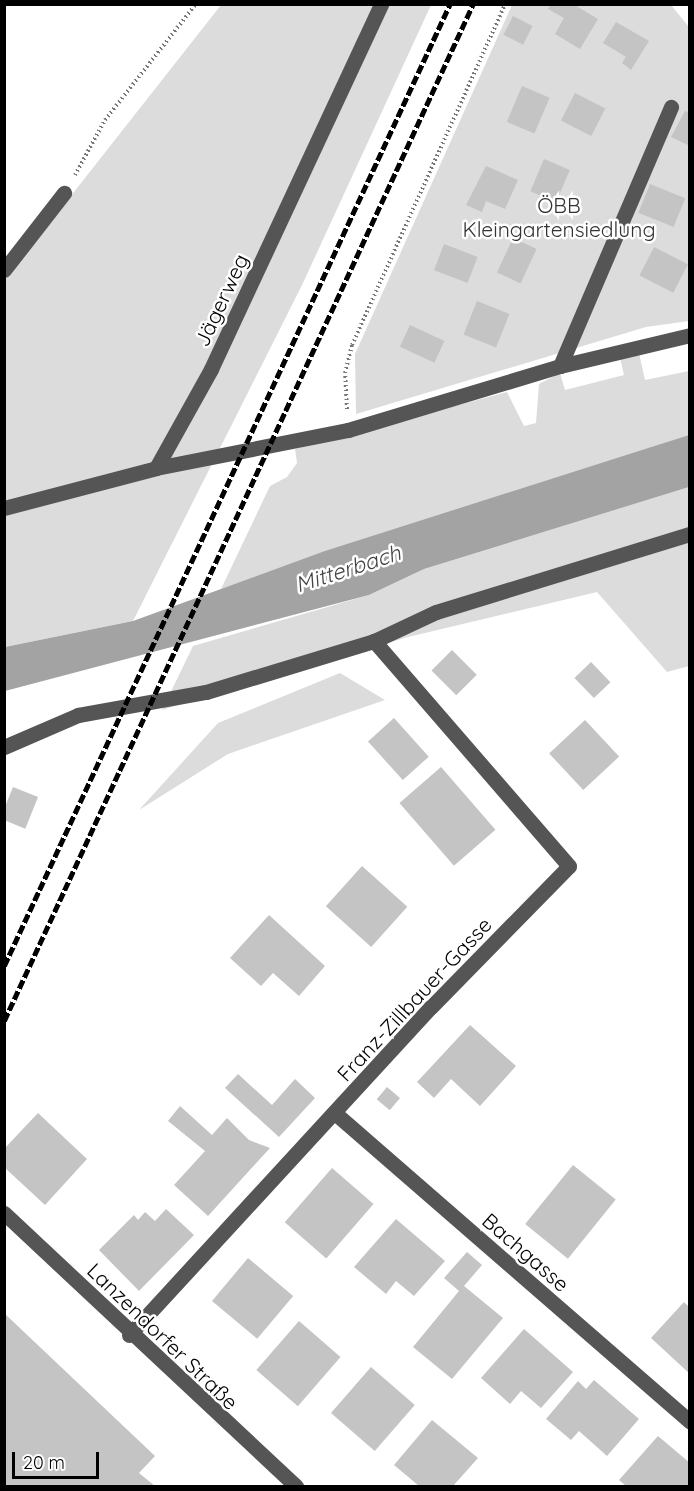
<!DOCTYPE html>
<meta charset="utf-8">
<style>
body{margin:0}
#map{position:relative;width:694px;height:1491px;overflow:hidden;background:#fff;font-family:Quicksand,sans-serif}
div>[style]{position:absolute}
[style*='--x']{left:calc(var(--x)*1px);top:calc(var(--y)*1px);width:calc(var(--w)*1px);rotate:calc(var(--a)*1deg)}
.green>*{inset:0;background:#dcdcdc}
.water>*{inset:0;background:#a3a3a3}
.building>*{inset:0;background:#c4c4c4;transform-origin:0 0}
.path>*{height:4px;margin-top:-2px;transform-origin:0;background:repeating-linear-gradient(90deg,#777 0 1.5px,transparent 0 4.5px)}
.minor>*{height:15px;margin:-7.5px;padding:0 7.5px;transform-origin:7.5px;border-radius:7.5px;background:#555}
.rail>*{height:4.5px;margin-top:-2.25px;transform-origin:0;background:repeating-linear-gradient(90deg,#000 0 9px,transparent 0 12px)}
span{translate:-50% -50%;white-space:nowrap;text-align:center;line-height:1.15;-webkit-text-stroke:5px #fff;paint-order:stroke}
.park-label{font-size:21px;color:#333}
.street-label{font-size:21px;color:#000}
.water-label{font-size:22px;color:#444;font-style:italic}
.frame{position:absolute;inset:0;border:6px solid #000;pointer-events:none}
.scale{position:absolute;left:12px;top:1452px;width:87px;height:27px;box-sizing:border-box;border:3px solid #000;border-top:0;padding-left:8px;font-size:18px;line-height:21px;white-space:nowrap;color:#000;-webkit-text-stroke:4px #fff;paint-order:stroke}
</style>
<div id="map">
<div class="green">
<div style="clip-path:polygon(221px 5px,431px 5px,303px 283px,133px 621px,5px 647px,4px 281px)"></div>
<div style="clip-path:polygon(512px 5px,671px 5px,689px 27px,689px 321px,646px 327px,356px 414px,355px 354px)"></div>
<div style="clip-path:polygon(639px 353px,645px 380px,689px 371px,689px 435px,221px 589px,270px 486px,287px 477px,297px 463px,295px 449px,507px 392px,524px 426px,536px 423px,539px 384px,560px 373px,565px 390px,624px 375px,620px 358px)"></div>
<div style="clip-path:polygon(689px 487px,689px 666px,667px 672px,597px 592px,408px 637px,162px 710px,193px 646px,369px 595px,424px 569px)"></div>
<div style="clip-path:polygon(340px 673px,385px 700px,228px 754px,139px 810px,218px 723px)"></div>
</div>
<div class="water">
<div style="clip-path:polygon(689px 435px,689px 487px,424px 569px,369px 595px,5px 691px,5px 647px,133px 621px,325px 551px)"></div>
</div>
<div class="building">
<div style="clip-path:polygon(551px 4px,573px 4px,598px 19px,580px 49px,555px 34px,564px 18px,548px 9px)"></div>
<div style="left:513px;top:16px;width:22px;height:21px;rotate:27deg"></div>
<div style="clip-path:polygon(616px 22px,649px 41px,631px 70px,622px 63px,626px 57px,603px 43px)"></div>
<div style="left:522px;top:86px;width:30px;height:39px;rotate:23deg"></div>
<div style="left:575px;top:93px;width:34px;height:31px;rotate:27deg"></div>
<div style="clip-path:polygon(685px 111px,690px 113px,690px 146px,671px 137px)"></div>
<div style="left:544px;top:159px;width:28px;height:35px;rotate:23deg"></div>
<div style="clip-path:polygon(486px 166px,518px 180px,505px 209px,486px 201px,482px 212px,466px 205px)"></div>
<div style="left:650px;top:184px;width:38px;height:31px;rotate:22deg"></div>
<div style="left:513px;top:238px;width:26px;height:38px;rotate:25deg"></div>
<div style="left:444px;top:244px;width:36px;height:28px;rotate:21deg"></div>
<div style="left:654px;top:247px;width:38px;height:32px;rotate:27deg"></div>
<div style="left:477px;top:301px;width:35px;height:36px;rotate:22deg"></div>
<div style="left:410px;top:325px;width:38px;height:24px;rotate:25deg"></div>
<div style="left:452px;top:650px;width:35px;height:29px;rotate:45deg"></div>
<div style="left:591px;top:662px;width:28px;height:23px;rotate:46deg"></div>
<div style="left:394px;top:718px;width:52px;height:35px;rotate:48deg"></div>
<div style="left:585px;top:720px;width:50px;height:49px;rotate:47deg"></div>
<div style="left:441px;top:767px;width:83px;height:55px;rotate:49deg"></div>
<div style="left:13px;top:787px;width:27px;height:34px;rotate:22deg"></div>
<div style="left:362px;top:866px;width:61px;height:54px;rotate:42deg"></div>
<div style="clip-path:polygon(269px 915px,325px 966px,299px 996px,273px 973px,261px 986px,230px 958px)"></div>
<div style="clip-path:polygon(470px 1025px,516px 1066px,480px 1106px,451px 1079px,434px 1098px,417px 1082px)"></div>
<div style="clip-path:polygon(238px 1074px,272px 1105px,295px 1079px,315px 1098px,279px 1137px,225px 1088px)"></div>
<div style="left:387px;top:1087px;width:17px;height:16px;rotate:40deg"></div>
<div style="clip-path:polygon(180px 1106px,212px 1135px,227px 1118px,249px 1140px,270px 1148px,208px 1216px,174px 1185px,205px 1151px,168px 1121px)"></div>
<div style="clip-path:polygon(38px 1113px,87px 1159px,45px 1205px,4px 1167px,4px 1149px)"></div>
<div style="left:573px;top:1165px;width:55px;height:76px;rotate:39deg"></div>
<div style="left:332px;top:1168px;width:55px;height:72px;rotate:41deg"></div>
<div style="clip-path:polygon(166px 1209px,194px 1235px,139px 1291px,99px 1250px,134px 1215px,138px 1220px,145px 1212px,155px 1221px)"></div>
<div style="clip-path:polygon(396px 1219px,445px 1261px,414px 1296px,396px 1281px,386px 1294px,354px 1267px)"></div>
<div style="clip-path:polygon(467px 1252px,482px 1265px,464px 1286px,503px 1318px,452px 1379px,413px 1347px,459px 1291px,444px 1278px)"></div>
<div style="left:248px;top:1258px;width:59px;height:56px;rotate:40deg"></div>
<div style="clip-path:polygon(684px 1302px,690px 1308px,690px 1374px,651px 1338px)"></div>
<div style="clip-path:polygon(4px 1313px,155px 1456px,139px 1473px,155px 1486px,4px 1486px)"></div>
<div style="left:299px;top:1321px;width:55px;height:65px;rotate:41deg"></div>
<div style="clip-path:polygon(524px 1329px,573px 1372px,541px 1408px,521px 1391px,510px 1404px,481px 1378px)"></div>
<div style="left:371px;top:1367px;width:58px;height:61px;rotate:41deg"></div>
<div style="clip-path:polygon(594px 1380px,639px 1419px,607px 1456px,579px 1431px,571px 1440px,546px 1419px,578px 1381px,586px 1389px)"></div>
<div style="clip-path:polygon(432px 1420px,478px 1458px,453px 1486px,419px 1486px,394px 1465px)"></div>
<div style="clip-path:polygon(658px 1436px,690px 1463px,690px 1486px,626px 1486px,619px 1480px)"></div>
</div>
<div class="path">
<div style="--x:75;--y:175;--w:63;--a:-61.4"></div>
<div style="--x:105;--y:120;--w:147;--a:-51.9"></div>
<div style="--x:347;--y:409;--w:36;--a:-93"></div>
<div style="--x:345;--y:373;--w:29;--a:-76"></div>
<div style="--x:352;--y:345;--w:374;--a:-65.8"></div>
</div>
<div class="minor">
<div style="--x:4;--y:270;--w:98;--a:-52.1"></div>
<div style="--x:560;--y:366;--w:282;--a:-66.8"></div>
<div style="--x:156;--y:468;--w:113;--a:-60.9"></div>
<div style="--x:211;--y:369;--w:403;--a:-65"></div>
<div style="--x:4;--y:508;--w:157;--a:-14.7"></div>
<div style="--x:156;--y:468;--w:196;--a:-11.2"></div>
<div style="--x:348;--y:430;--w:221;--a:-16.8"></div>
<div style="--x:560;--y:366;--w:134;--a:-13.4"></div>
<div style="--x:4;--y:747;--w:81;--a:-23.4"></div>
<div style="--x:78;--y:715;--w:130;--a:-10.2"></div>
<div style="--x:206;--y:692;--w:176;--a:-16.9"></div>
<div style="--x:374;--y:641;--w:68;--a:-25.1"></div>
<div style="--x:436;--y:612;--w:266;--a:-17.1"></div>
<div style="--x:336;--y:1114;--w:469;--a:41"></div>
<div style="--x:4;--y:1213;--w:400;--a:43.1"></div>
<div style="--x:129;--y:1335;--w:446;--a:-47.4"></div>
<div style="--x:431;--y:1007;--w:197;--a:-45.6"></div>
<div style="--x:569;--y:866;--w:298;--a:-130.9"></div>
</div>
<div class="rail">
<div style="--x:4;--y:966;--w:1060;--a:-65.13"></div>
<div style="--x:4;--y:1021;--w:1120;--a:-65.24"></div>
</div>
<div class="park-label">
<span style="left:559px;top:217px">ÖBB<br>Kleingartensiedlung</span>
</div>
<div class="street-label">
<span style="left:221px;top:300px;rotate:-65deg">Jägerweg</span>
<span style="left:414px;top:999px;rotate:-47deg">Franz-Zillbauer-Gasse</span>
<span style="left:526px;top:1252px;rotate:41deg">Bachgasse</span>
<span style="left:163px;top:1336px;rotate:44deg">Lanzendorfer Straße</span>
</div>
<div class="water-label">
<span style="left:348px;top:569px;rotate:-18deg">Mitterbach</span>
</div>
<div class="frame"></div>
<div class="scale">20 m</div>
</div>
